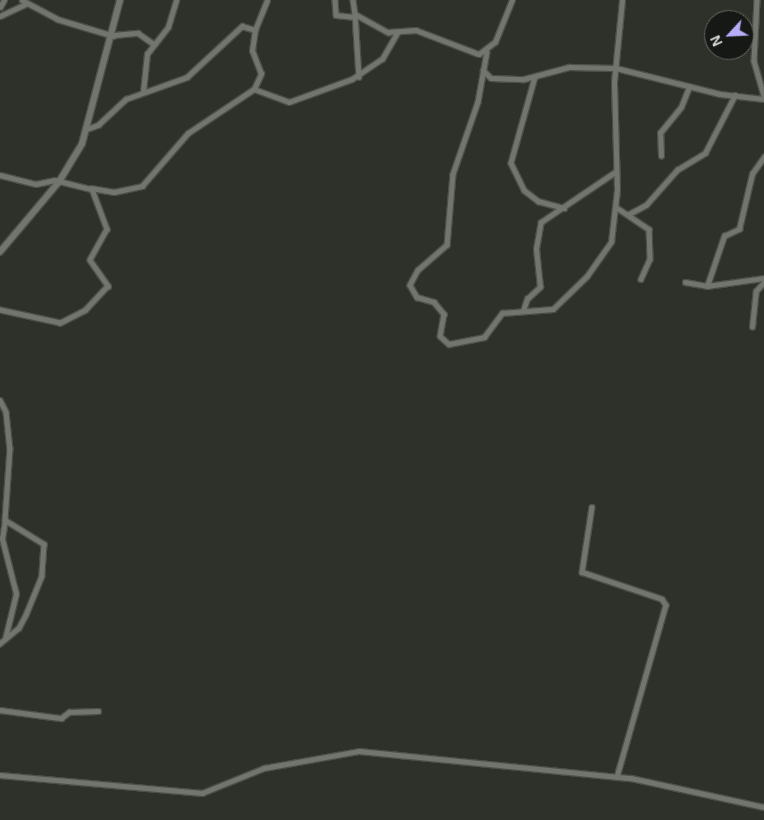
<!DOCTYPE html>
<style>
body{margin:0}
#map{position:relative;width:764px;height:820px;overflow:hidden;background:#2d312a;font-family:Helvetica,sans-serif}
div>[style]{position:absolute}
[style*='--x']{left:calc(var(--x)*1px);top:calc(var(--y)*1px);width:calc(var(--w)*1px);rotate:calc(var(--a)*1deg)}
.roads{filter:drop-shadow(1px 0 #4c4f49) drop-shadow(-1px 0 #4c4f49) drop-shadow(0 1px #4c4f49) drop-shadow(0 -1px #4c4f49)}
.minor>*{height:4.5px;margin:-2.25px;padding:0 2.25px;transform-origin:2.25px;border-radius:2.25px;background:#71756d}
.tertiary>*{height:5.5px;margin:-2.75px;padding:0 2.75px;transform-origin:2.75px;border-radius:2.75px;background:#71756d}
span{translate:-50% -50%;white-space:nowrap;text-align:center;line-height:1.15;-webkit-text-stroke:4px #161815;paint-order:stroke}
.north{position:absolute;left:704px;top:10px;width:50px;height:50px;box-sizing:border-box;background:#161815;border:1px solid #646662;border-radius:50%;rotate:245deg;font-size:14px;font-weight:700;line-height:20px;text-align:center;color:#d8dbd6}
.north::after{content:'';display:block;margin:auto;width:18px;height:22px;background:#b8abf7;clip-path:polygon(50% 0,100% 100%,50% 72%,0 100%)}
</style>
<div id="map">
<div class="roads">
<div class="minor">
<div style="--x:22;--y:0;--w:40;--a:28"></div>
<div style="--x:57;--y:19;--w:59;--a:16.6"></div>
<div style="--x:335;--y:0;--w:15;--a:86"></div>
<div style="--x:336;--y:15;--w:18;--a:6"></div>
<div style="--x:353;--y:0;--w:14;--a:82"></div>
<div style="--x:355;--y:14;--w:38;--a:29"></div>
<div style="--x:388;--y:32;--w:28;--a:-4"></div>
<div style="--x:416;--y:30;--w:67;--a:20.9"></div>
<div style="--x:479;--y:54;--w:20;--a:-37"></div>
<div style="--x:495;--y:42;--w:45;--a:-68"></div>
<div style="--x:757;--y:0;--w:61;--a:92.8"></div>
<div style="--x:754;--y:61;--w:36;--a:74"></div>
<div style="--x:0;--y:7;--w:8;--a:-60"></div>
<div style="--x:355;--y:14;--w:63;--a:86.4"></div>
<div style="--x:0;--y:16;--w:29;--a:-25"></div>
<div style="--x:114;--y:35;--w:24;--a:-5"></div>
<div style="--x:138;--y:33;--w:19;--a:35"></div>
<div style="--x:487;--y:52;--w:51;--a:100.2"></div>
<div style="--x:478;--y:102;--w:76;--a:109.1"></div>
<div style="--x:453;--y:174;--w:71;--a:94.8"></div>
<div style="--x:447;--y:245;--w:38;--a:139"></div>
<div style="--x:418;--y:270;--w:17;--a:118"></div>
<div style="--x:410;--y:285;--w:14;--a:60"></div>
<div style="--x:417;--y:297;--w:18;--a:16"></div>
<div style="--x:434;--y:302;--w:16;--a:50"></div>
<div style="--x:444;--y:314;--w:22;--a:100"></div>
<div style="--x:440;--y:336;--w:12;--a:42"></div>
<div style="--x:449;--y:344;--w:36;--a:-11"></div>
<div style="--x:484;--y:337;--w:30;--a:-53"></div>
<div style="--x:502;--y:313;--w:51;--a:-4.5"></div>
<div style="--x:553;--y:309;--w:47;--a:-44.1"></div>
<div style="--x:587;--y:276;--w:42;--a:-54.8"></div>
<div style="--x:611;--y:242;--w:52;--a:-83.4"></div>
<div style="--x:617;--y:190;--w:108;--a:-91.6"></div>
<div style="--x:614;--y:82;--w:82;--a:-84.4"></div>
<div style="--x:483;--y:70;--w:11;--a:45"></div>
<div style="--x:491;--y:78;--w:33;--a:2"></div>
<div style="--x:524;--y:79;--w:47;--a:-14.9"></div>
<div style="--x:569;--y:67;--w:47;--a:1.2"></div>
<div style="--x:616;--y:68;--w:107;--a:14"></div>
<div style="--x:720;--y:94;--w:44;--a:6.5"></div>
<div style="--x:535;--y:77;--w:89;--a:105.6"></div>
<div style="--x:511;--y:163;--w:30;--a:64"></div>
<div style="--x:524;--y:190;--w:18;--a:38"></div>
<div style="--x:538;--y:201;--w:27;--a:15"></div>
<div style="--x:254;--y:89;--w:37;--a:20"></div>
<div style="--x:289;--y:102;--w:67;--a:-20.1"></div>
<div style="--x:352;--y:79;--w:36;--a:-34"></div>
<div style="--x:382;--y:59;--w:30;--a:-60"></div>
<div style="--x:143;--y:92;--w:38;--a:-84"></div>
<div style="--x:147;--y:54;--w:34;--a:-52"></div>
<div style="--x:168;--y:27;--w:28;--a:-73"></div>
<div style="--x:87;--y:129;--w:12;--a:-20"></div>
<div style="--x:98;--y:125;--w:38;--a:-43"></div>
<div style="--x:126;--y:99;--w:65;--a:-19.8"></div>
<div style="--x:187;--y:77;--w:75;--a:-42.8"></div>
<div style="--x:242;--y:26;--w:14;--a:17"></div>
<div style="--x:661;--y:156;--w:23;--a:-92"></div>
<div style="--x:660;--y:133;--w:33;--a:-51"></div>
<div style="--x:681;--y:107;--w:22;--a:-68"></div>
<div style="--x:0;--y:175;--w:37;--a:14"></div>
<div style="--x:36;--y:184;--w:19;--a:-12"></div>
<div style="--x:55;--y:180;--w:38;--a:14"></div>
<div style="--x:92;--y:189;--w:43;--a:69.4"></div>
<div style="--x:107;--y:229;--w:35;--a:119"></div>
<div style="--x:90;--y:260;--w:32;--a:55"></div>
<div style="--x:108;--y:286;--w:33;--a:133"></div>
<div style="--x:86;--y:310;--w:29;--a:153"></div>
<div style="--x:60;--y:323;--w:61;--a:-167.8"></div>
<div style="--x:91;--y:188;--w:23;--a:10"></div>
<div style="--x:114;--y:192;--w:29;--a:-12"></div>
<div style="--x:142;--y:186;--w:70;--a:-49"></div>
<div style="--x:188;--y:133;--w:79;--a:-33.7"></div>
<div style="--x:254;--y:89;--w:17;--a:-65"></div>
<div style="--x:261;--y:74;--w:25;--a:-111"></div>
<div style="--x:252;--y:51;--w:21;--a:-82"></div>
<div style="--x:255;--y:30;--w:32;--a:-68"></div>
<div style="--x:616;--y:207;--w:40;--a:34"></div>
<div style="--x:649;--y:229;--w:30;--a:88"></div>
<div style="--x:650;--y:259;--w:22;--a:114"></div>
<div style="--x:629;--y:214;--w:19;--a:-28"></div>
<div style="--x:646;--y:205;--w:47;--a:-48.5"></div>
<div style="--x:677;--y:170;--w:33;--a:-31"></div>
<div style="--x:705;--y:153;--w:65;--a:-62.7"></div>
<div style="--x:685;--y:282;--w:22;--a:10"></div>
<div style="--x:707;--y:286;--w:58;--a:-8"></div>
<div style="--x:707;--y:286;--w:53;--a:-71.2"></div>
<div style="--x:724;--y:236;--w:17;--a:-25"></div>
<div style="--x:739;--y:229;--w:57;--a:-76.7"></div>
<div style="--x:752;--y:174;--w:21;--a:-55"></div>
<div style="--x:523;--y:311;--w:13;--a:-72"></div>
<div style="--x:527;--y:299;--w:18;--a:-43"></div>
<div style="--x:540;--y:287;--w:38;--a:-96"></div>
<div style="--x:536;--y:249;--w:27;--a:-80"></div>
<div style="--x:541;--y:222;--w:89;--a:-34"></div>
<div style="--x:752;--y:327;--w:36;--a:-84"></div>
<div style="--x:756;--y:291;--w:12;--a:-48"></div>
<div style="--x:0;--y:400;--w:13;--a:63"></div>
<div style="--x:6;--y:412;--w:36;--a:84"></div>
<div style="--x:10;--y:448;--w:72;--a:94"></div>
<div style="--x:5;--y:520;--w:46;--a:31.6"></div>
<div style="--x:44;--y:544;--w:32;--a:94"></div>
<div style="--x:42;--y:576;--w:42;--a:112.3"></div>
<div style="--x:26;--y:615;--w:15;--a:118"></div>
<div style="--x:19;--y:628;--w:25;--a:140"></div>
<div style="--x:592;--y:507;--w:66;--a:98.7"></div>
<div style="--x:582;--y:572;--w:84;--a:18.6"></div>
<div style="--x:662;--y:599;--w:7;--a:56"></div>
<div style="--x:666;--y:605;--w:179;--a:105.9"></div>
<div style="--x:5;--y:639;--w:46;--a:-76.3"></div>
<div style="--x:16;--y:594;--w:57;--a:-104.3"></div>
<div style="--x:2;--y:539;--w:19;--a:-81"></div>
<div style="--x:0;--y:710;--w:62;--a:7.5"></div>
<div style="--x:61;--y:718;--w:10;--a:-37"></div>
<div style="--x:69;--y:712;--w:29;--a:-2"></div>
<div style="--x:0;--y:775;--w:203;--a:5.1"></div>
<div style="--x:202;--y:793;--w:67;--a:-22"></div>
<div style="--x:264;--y:768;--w:97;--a:-10.1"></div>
<div style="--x:359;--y:751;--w:273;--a:5.7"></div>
<div style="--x:631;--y:778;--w:136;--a:12.3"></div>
</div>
<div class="tertiary">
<div style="--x:0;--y:252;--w:92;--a:-49.9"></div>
<div style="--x:59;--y:182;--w:44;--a:-58.8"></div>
<div style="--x:82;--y:144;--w:149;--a:-75.2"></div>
</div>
</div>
<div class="north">N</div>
</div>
